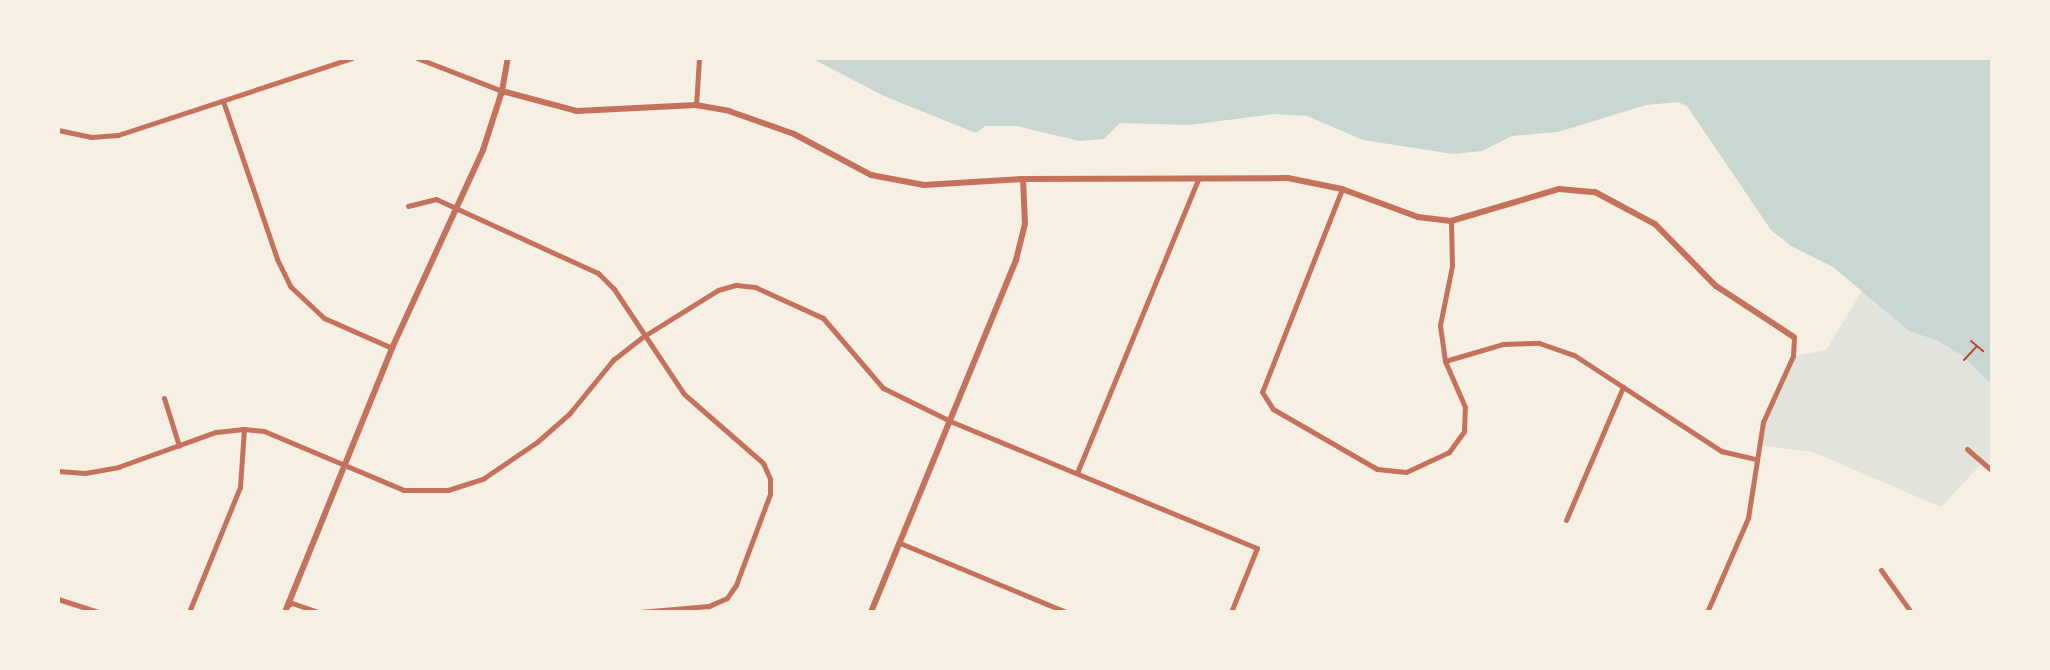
<!DOCTYPE html>
<style>
body{margin:0}
#map{position:relative;width:2050px;height:670px;overflow:hidden;background:#f6efe4;font-family:"Varela Round",sans-serif}
div>[style]{position:absolute}
.green>*{inset:0;background:#e2e4dc}
.water>*{inset:0;background:#c9d6d2}
.path>*{height:2px;margin:-1px;padding:0 1px;transform-origin:1px;border-radius:1px;background:#b5482f}
.minor>*{height:5px;margin:-2.5px;padding:0 2.5px;transform-origin:2.5px;border-radius:2.5px;background:#c5725c}
.tertiary>*{height:6px;margin:-3px;padding:0 3px;transform-origin:3px;border-radius:3px;background:#c5725c}
span{translate:-50% -50%;white-space:nowrap;text-align:center;line-height:1.15;-webkit-text-stroke:6px #f6efe4;paint-order:stroke}
.frame{position:absolute;inset:0;border:60px solid #f6efe4;pointer-events:none}
</style>
<div id="map">
<div class="green">
<i style="clip-path:polygon(1862px 291px,1909px 331px,1938px 341px,1963px 356px,1992px 386px,1992px 471px,1982px 463px,1941px 507px,1813px 452px,1758px 445px,1763px 422px,1793px 356px,1826px 350px)"></i>
</div>
<div class="water">
<i style="clip-path:polygon(811px 58px,1992px 58px,1992px 386px,1963px 356px,1938px 341px,1909px 331px,1833px 267px,1791px 246px,1771px 230px,1687px 106px,1678px 102px,1646px 105px,1558px 132px,1512px 136px,1482px 151px,1453px 154px,1363px 140px,1307px 116px,1273px 114px,1189px 125px,1120px 123px,1104px 139px,1079px 141px,1017px 126px,985px 126px,976px 133px,884px 96px)"></i>
</div>
<div class="path">
<i style="left:1971px;top:341px;width:16px;rotate:40deg"></i>
<i style="left:1964px;top:360px;width:19px;rotate:-47deg"></i>
</div>
<div class="minor">
<i style="left:417px;top:58px;width:91px;rotate:21.2deg"></i>
<i style="left:223px;top:101px;width:167px;rotate:71.1deg"></i>
<i style="left:277px;top:259px;width:30px;rotate:64deg"></i>
<i style="left:290px;top:286px;width:47px;rotate:43.3deg"></i>
<i style="left:324px;top:318px;width:74px;rotate:23.8deg"></i>
<i style="left:696px;top:105px;width:47px;rotate:-86.3deg"></i>
<i style="left:58px;top:130px;width:34px;rotate:12deg"></i>
<i style="left:91px;top:137px;width:27px;rotate:-4deg"></i>
<i style="left:118px;top:135px;width:246px;rotate:-18.2deg"></i>
<i style="left:1342px;top:189px;width:218px;rotate:111.5deg"></i>
<i style="left:1262px;top:392px;width:20px;rotate:57deg"></i>
<i style="left:1273px;top:409px;width:120px;rotate:30deg"></i>
<i style="left:1377px;top:469px;width:29px;rotate:6deg"></i>
<i style="left:1406px;top:472px;width:47px;rotate:-24.9deg"></i>
<i style="left:1449px;top:452px;width:26px;rotate:-54deg"></i>
<i style="left:1464px;top:431px;width:24px;rotate:-88deg"></i>
<i style="left:1465px;top:407px;width:50px;rotate:-113.5deg"></i>
<i style="left:1445px;top:361px;width:36px;rotate:-98deg"></i>
<i style="left:1440px;top:325px;width:60px;rotate:-78.5deg"></i>
<i style="left:1452px;top:266px;width:45px;rotate:-91.3deg"></i>
<i style="left:408px;top:206px;width:29px;rotate:-14deg"></i>
<i style="left:436px;top:199px;width:178px;rotate:24.6deg"></i>
<i style="left:598px;top:273px;width:23px;rotate:45deg"></i>
<i style="left:614px;top:289px;width:126px;rotate:56.3deg"></i>
<i style="left:684px;top:394px;width:105px;rotate:41.1deg"></i>
<i style="left:763px;top:463px;width:17px;rotate:66deg"></i>
<i style="left:770px;top:479px;width:15px;rotate:90deg"></i>
<i style="left:770px;top:494px;width:97px;rotate:110.5deg"></i>
<i style="left:736px;top:585px;width:16px;rotate:125deg"></i>
<i style="left:727px;top:598px;width:20px;rotate:156deg"></i>
<i style="left:709px;top:606px;width:70px;rotate:175.1deg"></i>
<i style="left:1445px;top:361px;width:60px;rotate:-16.3deg"></i>
<i style="left:1503px;top:344px;width:36px;rotate:-2deg"></i>
<i style="left:1539px;top:343px;width:37px;rotate:19deg"></i>
<i style="left:1574px;top:355px;width:176px;rotate:33.1deg"></i>
<i style="left:1721px;top:451px;width:36px;rotate:13deg"></i>
<i style="left:164px;top:398px;width:50px;rotate:72.6deg"></i>
<i style="left:1967px;top:449px;width:33px;rotate:41deg"></i>
<i style="left:58px;top:471px;width:27px;rotate:4deg"></i>
<i style="left:85px;top:473px;width:34px;rotate:-10deg"></i>
<i style="left:118px;top:467px;width:104px;rotate:-19.7deg"></i>
<i style="left:216px;top:432px;width:28px;rotate:-6deg"></i>
<i style="left:244px;top:429px;width:20px;rotate:6deg"></i>
<i style="left:264px;top:431px;width:152px;rotate:22.9deg"></i>
<i style="left:404px;top:490px;width:44px"></i>
<i style="left:448px;top:490px;width:38px;rotate:-18deg"></i>
<i style="left:484px;top:478px;width:64px;rotate:-34.2deg"></i>
<i style="left:537px;top:442px;width:43px;rotate:-41.2deg"></i>
<i style="left:569px;top:414px;width:70px;rotate:-50.8deg"></i>
<i style="left:613px;top:360px;width:39px;rotate:-38deg"></i>
<i style="left:644px;top:336px;width:87px;rotate:-31.9deg"></i>
<i style="left:718px;top:290px;width:19px;rotate:-16deg"></i>
<i style="left:736px;top:285px;width:19px;rotate:6deg"></i>
<i style="left:755px;top:287px;width:75px;rotate:24.5deg"></i>
<i style="left:823px;top:318px;width:92px;rotate:49.4deg"></i>
<i style="left:883px;top:388px;width:75px;rotate:26.2deg"></i>
<i style="left:950px;top:421px;width:332px;rotate:22.5deg"></i>
<i style="left:1257px;top:548px;width:69px;rotate:112.1deg"></i>
<i style="left:1077px;top:473px;width:318px;rotate:-67.6deg"></i>
<i style="left:1566px;top:520px;width:145px;rotate:-66.8deg"></i>
<i style="left:900px;top:543px;width:180px;rotate:22.6deg"></i>
<i style="left:1881px;top:570px;width:52px;rotate:54.5deg"></i>
<i style="left:58px;top:599px;width:42px;rotate:18deg"></i>
<i style="left:288px;top:605px;width:4px;rotate:-27deg"></i>
<i style="left:292px;top:603px;width:28px;rotate:19deg"></i>
<i style="left:189px;top:612px;width:135px;rotate:-67.8deg"></i>
<i style="left:240px;top:487px;width:58px;rotate:-86.1deg"></i>
<i style="left:1707px;top:612px;width:103px;rotate:-66.4deg"></i>
<i style="left:1748px;top:518px;width:97px;rotate:-81.1deg"></i>
<i style="left:1763px;top:422px;width:72px;rotate:-65.6deg"></i>
<i style="left:1793px;top:356px;width:19px;rotate:-87deg"></i>
</div>
<div class="tertiary">
<i style="left:502px;top:91px;width:78px;rotate:14.9deg"></i>
<i style="left:577px;top:111px;width:119px;rotate:-2.9deg"></i>
<i style="left:696px;top:105px;width:34px;rotate:10deg"></i>
<i style="left:729px;top:111px;width:69px;rotate:19.5deg"></i>
<i style="left:794px;top:134px;width:87px;rotate:28deg"></i>
<i style="left:871px;top:175px;width:54px;rotate:10.7deg"></i>
<i style="left:924px;top:185px;width:99px;rotate:-3.5deg"></i>
<i style="left:1023px;top:179px;width:265px;rotate:-0.2deg"></i>
<i style="left:1288px;top:178px;width:55px;rotate:11.5deg"></i>
<i style="left:1342px;top:189px;width:81px;rotate:20.2deg"></i>
<i style="left:1418px;top:217px;width:33px;rotate:7deg"></i>
<i style="left:1451px;top:221px;width:113px;rotate:-16.5deg"></i>
<i style="left:1559px;top:189px;width:36px;rotate:5deg"></i>
<i style="left:1595px;top:192px;width:68px;rotate:28.1deg"></i>
<i style="left:1655px;top:224px;width:87px;rotate:45.5deg"></i>
<i style="left:1716px;top:286px;width:93px;rotate:33.2deg"></i>
<i style="left:285px;top:612px;width:285px;rotate:-67.9deg"></i>
<i style="left:392px;top:348px;width:218px;rotate:-65.3deg"></i>
<i style="left:483px;top:150px;width:62px;rotate:-72.1deg"></i>
<i style="left:502px;top:91px;width:34px;rotate:-80deg"></i>
<i style="left:871px;top:612px;width:381px;rotate:-67.6deg"></i>
<i style="left:1016px;top:260px;width:37px;rotate:-76deg"></i>
<i style="left:1025px;top:224px;width:45px;rotate:-92.5deg"></i>
</div>
<div class="frame"></div>
</div>
